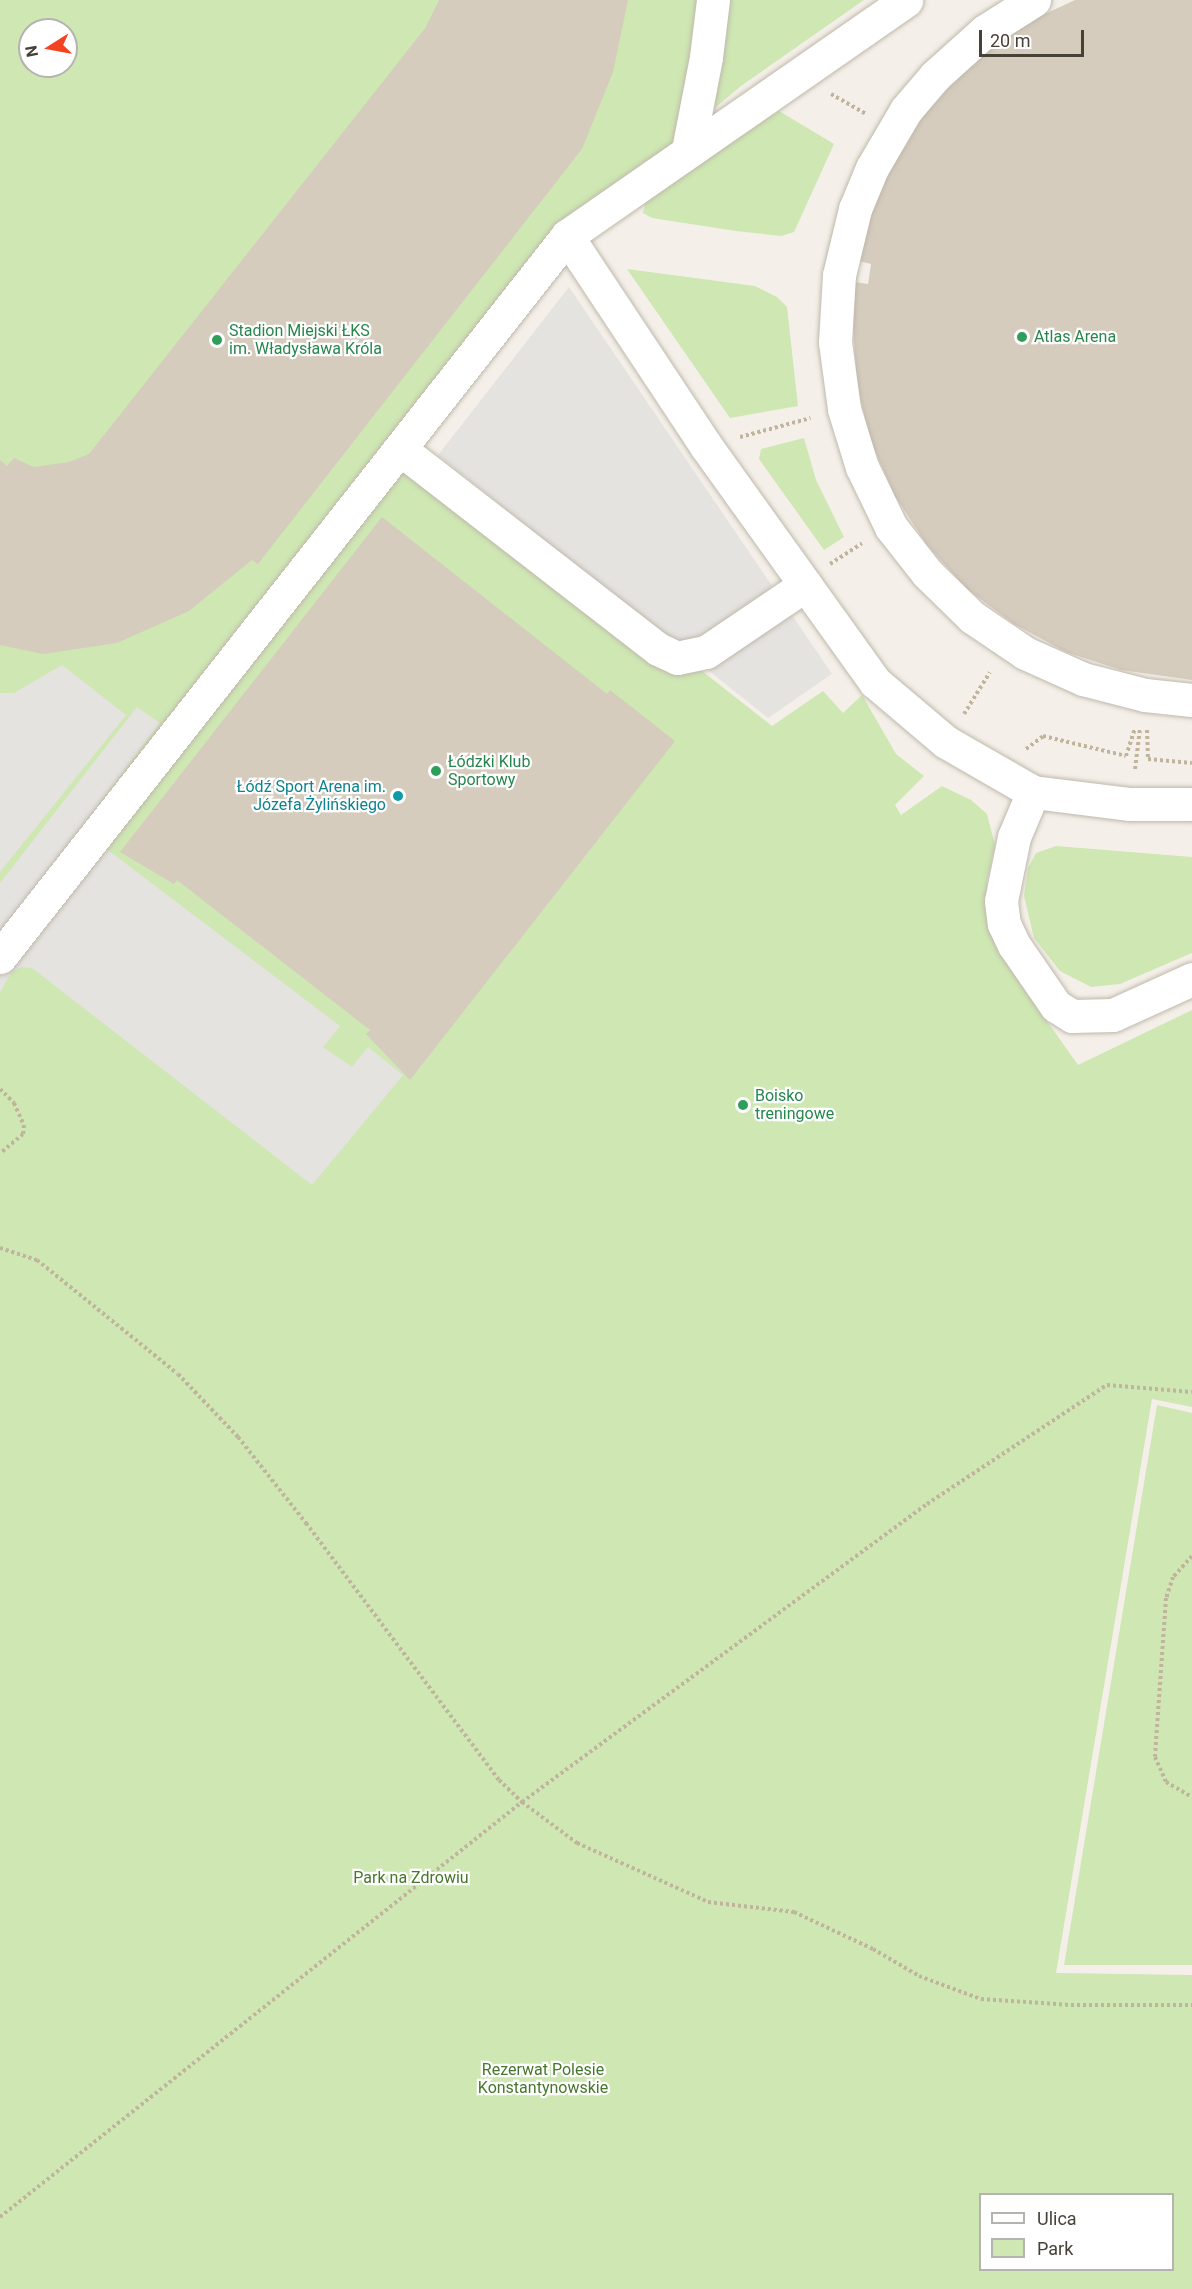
<!DOCTYPE html>
<meta charset="utf-8">
<style>
body{margin:0}
#map{position:relative;width:1192px;height:2289px;overflow:hidden;background:#f4f0e9;font-family:Roboto,sans-serif}
div>[style]{position:absolute}
.green>*{inset:0;background:#cee7b3}
.parking>*{inset:0;background:#e5e3e0}
.building>*{inset:0;background:#d5ccbe}
.path>*{height:4px;margin-top:-2px;transform-origin:0;background:repeating-linear-gradient(90deg,#c0b49d 0 3px,transparent 0 6px)}
.roads{filter:drop-shadow(0 0 2px #bfb8ab) drop-shadow(0 0 2px #bfb8ab)}
.minor>*{height:33px;margin:-16.5px;padding:0 16.5px;transform-origin:16.5px;border-radius:16.5px;background:#fff}
.dots>*{width:16px;height:16px;translate:-50% -50%;box-sizing:border-box;border:3px solid #fff;border-radius:50%}
span{translate:-50% -50%;white-space:nowrap;text-align:center;line-height:1.15;-webkit-text-stroke:4.5px #fff;paint-order:stroke}
.leisure-label{font-size:16px;color:#27864d}
.left{translate:0 -50%;text-align:left}
.culture-label{font-size:16px;color:#0d838f}
.right{translate:-100% -50%;text-align:right}
.park-label{font-size:16px;color:#47772c}
.legend{position:absolute;left:979px;top:2193px;width:195px;height:78px;box-sizing:border-box;background:#fff;border:2px solid #b5b3af;margin:0;padding:8px 10px;list-style:none;font-size:18px;color:#474137}
.legend li{display:flex;align-items:center;gap:12px;height:30px}
.legend b{width:30px;border:2px solid #b5b3af}
.north{position:absolute;left:18px;top:18px;width:60px;height:60px;box-sizing:border-box;background:#fff;border:2px solid #b5b3af;border-radius:50%;rotate:259deg;font-size:16px;font-weight:700;line-height:24px;text-align:center;color:#474137}
.north::after{content:'';display:block;margin:auto;width:21px;height:27px;background:#f34320;clip-path:polygon(50% 0,100% 100%,50% 72%,0 100%)}
.scale{position:absolute;left:979px;top:30px;width:105px;height:27px;box-sizing:border-box;border:3px solid #474137;border-top:0;padding-left:8px;font-size:18px;line-height:21px;white-space:nowrap;color:#474137;-webkit-text-stroke:4px #fff;paint-order:stroke}
</style>
<div id="map">
<div class="green">
<i style="clip-path:polygon(evenodd,0 0,864px 0,741px 86px,562px 237px,413px 443px,772px 726px,823px 691px,843px 713px,862px 695px,896px 754px,924px 776px,895px 805px,901px 815px,942px 786px,971px 800px,987px 814px,995px 845px,987px 882px,992px 926px,1001px 956px,1078px 1065px,1192px 1010px,1192px 1407px,1152px 1399px,1056px 1973px,1192px 1975px,1192px 2289px,0 2289px,0 0,30px 30px,66px 30px,66px 66px,30px 66px,30px 30px,0 0,980px 2194px,1172px 2194px,1172px 2270px,980px 2270px,980px 2194px)"></i>
<i style="clip-path:polygon(779px 111px,834px 144px,794px 232px,781px 236px,736px 231px,652px 218px,643px 213px,646px 199px)"></i>
<i style="clip-path:polygon(627px 269px,755px 286px,777px 297px,787px 307px,798px 406px,730px 418px)"></i>
<i style="clip-path:polygon(804px 438px,816px 480px,844px 537px,824px 550px,759px 459px,761px 449px)"></i>
<i style="clip-path:polygon(1056px 846px,1192px 857px,1192px 953px,1120px 984px,1091px 987px,1060px 971px,1034px 938px,1024px 896px,1028px 868px,1036px 853px)"></i>
<i style="clip-path:polygon(1157px 1405px,1192px 1413px,1192px 1965px,1064px 1965px)"></i>
</div>
<div class="parking">
<i style="clip-path:polygon(569px 287px,832px 674px,768px 718px,438px 455px)"></i>
<i style="clip-path:polygon(62px 665px,126px 715px,0 872px,0 693px,14px 693px)"></i>
<i style="clip-path:polygon(137px 707px,160px 723px,80px 829px,340px 1026px,323px 1047px,352px 1067px,368px 1047px,403px 1075px,312px 1185px,32px 968px,21px 967px,11px 973px,0 992px,0 883px)"></i>
</div>
<div class="building">
<i style="clip-path:polygon(439px 0,628px 0,613px 72px,582px 149px,258px 564px,252px 560px,189px 611px,117px 643px,43px 654px,0 645px,0 460px,7px 466px,14px 458px,34px 467px,69px 462px,89px 454px,426px 27px)"></i>
<i style="clip-path:polygon(1075px 0,1192px 0,1192px 680px,1121px 670px,1066px 652px,1014px 624px,967px 589px,927px 545px,895px 496px,871px 442px,857px 385px,852px 307px,855px 282px,868px 284px,871px 264px,859px 261px,872px 211px,896px 158px,928px 109px,983px 53px,1032px 20px)"></i>
<i style="clip-path:polygon(382px 517px,607px 694px,610px 690px,675px 741px,410px 1080px,366px 1034px,370px 1030px,177px 880px,174px 884px,120px 852px)"></i>
</div>
<div class="path">
<i style="left:831px;top:94px;width:40px;rotate:29.7deg"></i>
<i style="left:740px;top:437px;width:73px;rotate:-15deg"></i>
<i style="left:830px;top:564px;width:38px;rotate:-33deg"></i>
<i style="left:964px;top:714px;width:49px;rotate:-58.2deg"></i>
<i style="left:1147px;top:730px;width:29px;rotate:88deg"></i>
<i style="left:1148px;top:759px;width:44px;rotate:5.2deg"></i>
<i style="left:1026px;top:749px;width:21px;rotate:-37deg"></i>
<i style="left:1043px;top:736px;width:85px;rotate:13.5deg"></i>
<i style="left:1126px;top:756px;width:29px;rotate:-72deg"></i>
<i style="left:1135px;top:769px;width:40px;rotate:-82.9deg"></i>
<i style="left:0;top:1089px;width:20px;rotate:45deg"></i>
<i style="left:14px;top:1103px;width:24px;rotate:66deg"></i>
<i style="left:24px;top:1125px;width:9px;rotate:96deg"></i>
<i style="left:23px;top:1134px;width:30px;rotate:140deg"></i>
<i style="left:0;top:1248px;width:39px;rotate:18deg"></i>
<i style="left:37px;top:1260px;width:181px;rotate:39deg"></i>
<i style="left:178px;top:1374px;width:87px;rotate:46.4deg"></i>
<i style="left:238px;top:1437px;width:110px;rotate:51.7deg"></i>
<i style="left:306px;top:1523px;width:321px;rotate:53.1deg"></i>
<i style="left:499px;top:1780px;width:32px;rotate:44deg"></i>
<i style="left:522px;top:1802px;width:69px;rotate:36.7deg"></i>
<i style="left:577px;top:1843px;width:144px;rotate:24.2deg"></i>
<i style="left:708px;top:1902px;width:87px;rotate:6.6deg"></i>
<i style="left:794px;top:1912px;width:87px;rotate:25.1deg"></i>
<i style="left:873px;top:1949px;width:53px;rotate:30.4deg"></i>
<i style="left:919px;top:1976px;width:66px;rotate:20.4deg"></i>
<i style="left:981px;top:1999px;width:90px;rotate:3.8deg"></i>
<i style="left:1071px;top:2005px;width:121px"></i>
<i style="left:1192px;top:1556px;width:28px;rotate:132deg"></i>
<i style="left:1173px;top:1577px;width:22px;rotate:108deg"></i>
<i style="left:1166px;top:1598px;width:159px;rotate:94deg"></i>
<i style="left:1155px;top:1757px;width:27px;rotate:66deg"></i>
<i style="left:1166px;top:1782px;width:30px;rotate:30deg"></i>
<i style="left:0;top:2217px;width:667px;rotate:-38.49deg"></i>
<i style="left:522px;top:1802px;width:503px;rotate:-36.35deg"></i>
<i style="left:927px;top:1504px;width:216px;rotate:-33.5deg"></i>
<i style="left:1107px;top:1385px;width:85px;rotate:4.7deg"></i>
</div>
<div class="roads">
<div class="minor">
<i style="left:1034px;top:0;width:58px;rotate:147.7deg"></i>
<i style="left:985px;top:31px;width:67px;rotate:138deg"></i>
<i style="left:935px;top:76px;width:45px;rotate:130.5deg"></i>
<i style="left:906px;top:110px;width:67px;rotate:120.4deg"></i>
<i style="left:872px;top:168px;width:44px;rotate:112.5deg"></i>
<i style="left:855px;top:209px;width:68px;rotate:103.6deg"></i>
<i style="left:839px;top:275px;width:67px;rotate:93.4deg"></i>
<i style="left:835px;top:342px;width:68px;rotate:82.3deg"></i>
<i style="left:844px;top:409px;width:61px;rotate:72.8deg"></i>
<i style="left:862px;top:467px;width:67px;rotate:64.2deg"></i>
<i style="left:891px;top:527px;width:58px;rotate:52deg"></i>
<i style="left:927px;top:573px;width:63px;rotate:44.4deg"></i>
<i style="left:972px;top:617px;width:64px;rotate:34.2deg"></i>
<i style="left:1025px;top:653px;width:64px;rotate:24.1deg"></i>
<i style="left:1083px;top:679px;width:64px;rotate:14.5deg"></i>
<i style="left:1145px;top:695px;width:47px;rotate:6.1deg"></i>
<i style="left:688px;top:150px;width:95px;rotate:-79deg"></i>
<i style="left:706px;top:57px;width:57px;rotate:-83deg"></i>
<i style="left:567px;top:236px;width:252px;rotate:56.5deg"></i>
<i style="left:706px;top:446px;width:290px;rotate:54.4deg"></i>
<i style="left:875px;top:682px;width:93px;rotate:40.2deg"></i>
<i style="left:946px;top:742px;width:100px;rotate:29.9deg"></i>
<i style="left:1033px;top:792px;width:98px;rotate:7.1deg"></i>
<i style="left:1130px;top:804px;width:62px"></i>
<i style="left:400px;top:449px;width:326px;rotate:37.8deg"></i>
<i style="left:658px;top:649px;width:21px;rotate:25deg"></i>
<i style="left:677px;top:658px;width:30px;rotate:-12deg"></i>
<i style="left:706px;top:652px;width:120px;rotate:-34.1deg"></i>
<i style="left:1033px;top:792px;width:49px;rotate:112.9deg"></i>
<i style="left:1014px;top:837px;width:65px;rotate:101.5deg"></i>
<i style="left:1001px;top:901px;width:23px;rotate:83deg"></i>
<i style="left:1004px;top:924px;width:23px;rotate:65deg"></i>
<i style="left:1014px;top:945px;width:74px;rotate:55.5deg"></i>
<i style="left:1056px;top:1006px;width:19px;rotate:32deg"></i>
<i style="left:1072px;top:1016px;width:41px;rotate:-1.4deg"></i>
<i style="left:1113px;top:1015px;width:87px;rotate:-24.5deg"></i>
<i style="left:0;top:957px;width:917px;rotate:-51.82deg"></i>
<i style="left:567px;top:236px;width:413px;rotate:-34.8deg"></i>
</div>
</div>
<div class="dots">
<i style="left:1022px;top:337px;background:#2e9e5b"></i>
<i style="left:217px;top:340px;background:#2e9e5b"></i>
<i style="left:436px;top:771px;background:#2e9e5b"></i>
<i style="left:398px;top:796px;background:#0f9aa8"></i>
<i style="left:743px;top:1105px;background:#2e9e5b"></i>
</div>
<div class="leisure-label">
<span class="left" style="left:229px;top:340px">Stadion Miejski ŁKS<br>im. Władysława Króla</span>
<span class="left" style="left:1034px;top:337px">Atlas Arena</span>
<span class="left" style="left:448px;top:771px">Łódzki Klub<br>Sportowy</span>
<span class="left" style="left:755px;top:1105px">Boisko<br>treningowe</span>
</div>
<div class="culture-label">
<span class="right" style="left:386px;top:796px">Łódź Sport Arena im.<br>Józefa Żylińskiego</span>
</div>
<div class="park-label">
<span style="left:411px;top:1878px">Park na Zdrowiu</span>
<span style="left:543px;top:2079px">Rezerwat Polesie<br>Konstantynowskie</span>
</div>
<ul class="legend">
<li><b style="height:8px;background:#fff"></b>Ulica</li>
<li><b style="height:16px;background:#cee7b3"></b>Park</li>
</ul>
<div class="north">N</div>
<div class="scale">20 m</div>
</div>
